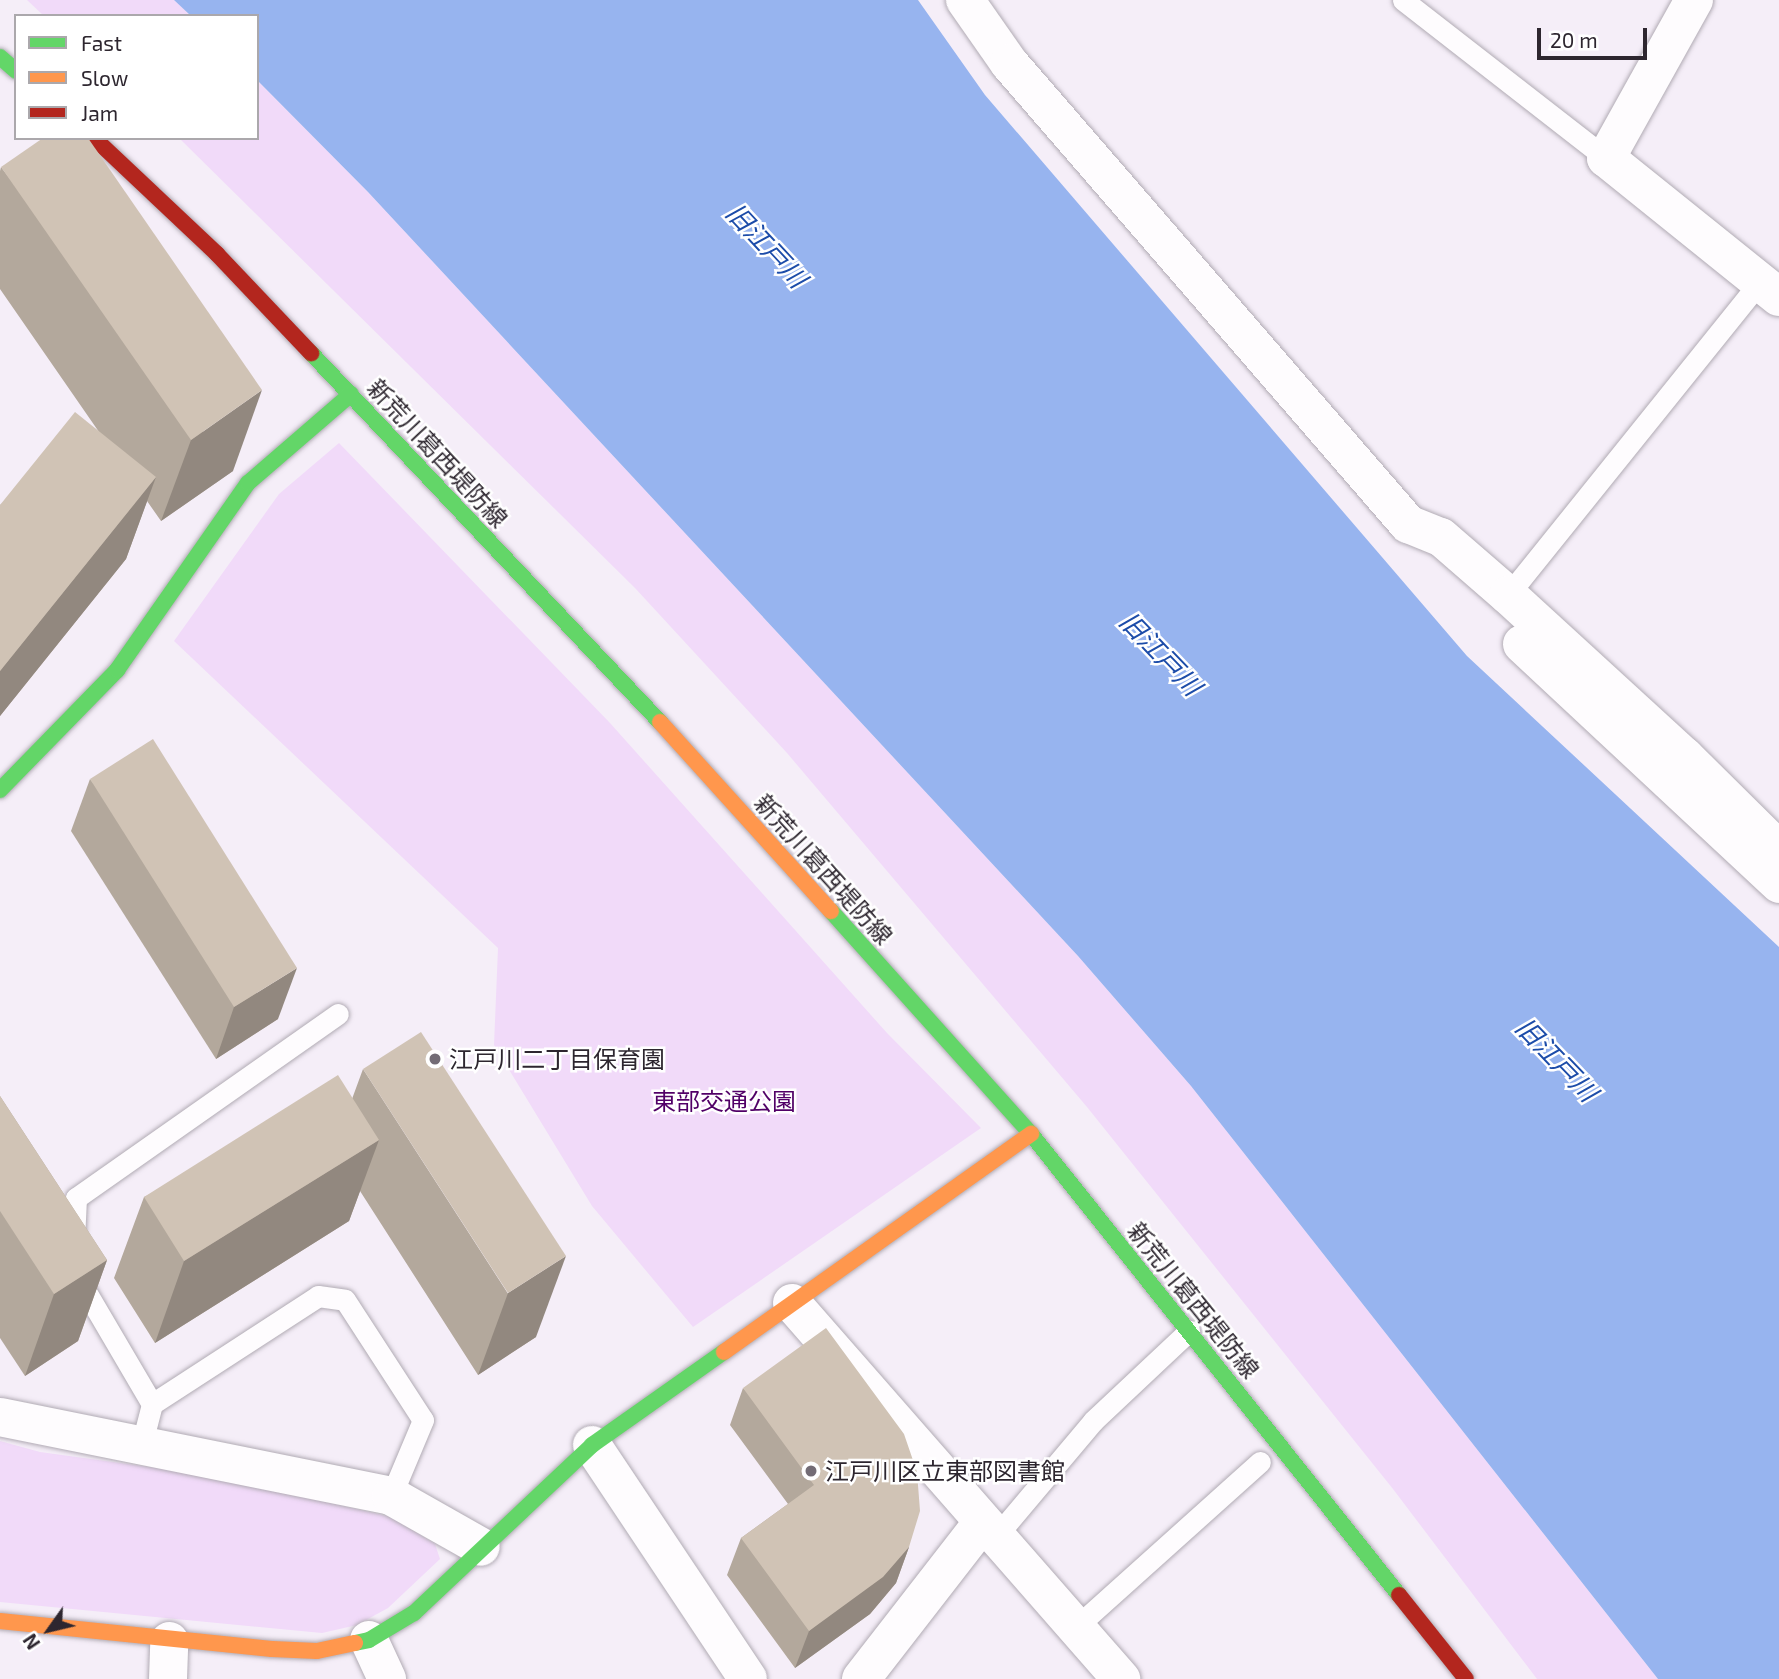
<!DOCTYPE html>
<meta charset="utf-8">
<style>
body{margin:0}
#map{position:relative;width:1779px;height:1679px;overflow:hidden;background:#f5eef8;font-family:"Exo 2","Noto Sans JP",sans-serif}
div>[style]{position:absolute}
.green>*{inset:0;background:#f1daf9}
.water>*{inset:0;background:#97b4ef}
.roads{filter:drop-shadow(0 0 2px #b1abb4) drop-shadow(0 0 2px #b1abb4)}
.lane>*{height:21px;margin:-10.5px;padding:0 10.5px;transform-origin:10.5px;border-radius:10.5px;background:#fefcfe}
.street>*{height:38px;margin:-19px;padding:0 19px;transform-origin:19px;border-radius:19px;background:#fefcfe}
.fast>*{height:16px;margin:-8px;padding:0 8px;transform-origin:8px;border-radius:8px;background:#63d668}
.slow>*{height:16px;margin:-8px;padding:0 8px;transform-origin:8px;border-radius:8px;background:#ff974d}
.jam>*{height:16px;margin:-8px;padding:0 8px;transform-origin:8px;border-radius:8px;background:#b3261e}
.wall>*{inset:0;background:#b3a89c}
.shaded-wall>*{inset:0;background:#92887f}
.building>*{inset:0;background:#d0c3b5}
.dots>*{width:19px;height:19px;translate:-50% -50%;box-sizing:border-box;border:4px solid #fff;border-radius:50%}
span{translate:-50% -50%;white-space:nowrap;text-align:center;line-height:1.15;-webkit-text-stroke:5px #fff;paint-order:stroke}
.street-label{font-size:24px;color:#2d262f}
.poi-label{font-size:24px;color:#2d262f}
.left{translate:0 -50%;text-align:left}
.park-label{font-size:24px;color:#510067}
.water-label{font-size:26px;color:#1c4ca9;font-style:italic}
.legend{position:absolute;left:14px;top:14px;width:245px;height:126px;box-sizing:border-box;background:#fff;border:2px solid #aba8ac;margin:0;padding:9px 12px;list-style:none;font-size:21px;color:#2d262f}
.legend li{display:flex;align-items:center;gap:14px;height:35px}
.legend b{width:35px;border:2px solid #aba8ac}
.north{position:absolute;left:14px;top:1595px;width:70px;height:70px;-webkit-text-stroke:5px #fff;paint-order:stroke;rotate:236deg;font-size:19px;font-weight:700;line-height:28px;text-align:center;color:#2d262f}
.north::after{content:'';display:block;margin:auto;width:24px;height:32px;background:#2d262f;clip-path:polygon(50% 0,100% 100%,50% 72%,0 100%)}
.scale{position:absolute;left:1537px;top:28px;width:110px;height:32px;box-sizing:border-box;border:4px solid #2d262f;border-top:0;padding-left:9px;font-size:21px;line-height:24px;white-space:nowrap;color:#2d262f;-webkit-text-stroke:5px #fff;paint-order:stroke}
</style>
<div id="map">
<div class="green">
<i style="clip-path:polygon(27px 0,174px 0,191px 16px,44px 16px)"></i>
<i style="clip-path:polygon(257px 80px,368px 192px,1078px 956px,1191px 1086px,1658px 1679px,1537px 1679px,1393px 1489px,1087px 1107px,787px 753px,635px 588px,179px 138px,257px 138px)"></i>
<i style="clip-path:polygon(339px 443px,610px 723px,887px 1033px,981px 1128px,693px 1327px,592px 1206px,494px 1045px,498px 948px,174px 641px,279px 494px)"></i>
<i style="clip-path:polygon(0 1441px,40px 1452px,208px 1475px,391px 1517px,435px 1544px,440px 1559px,388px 1608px,357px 1625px,322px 1633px,0 1602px)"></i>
</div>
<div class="water">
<i style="clip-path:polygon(174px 0,918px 0,985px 95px,1467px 656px,1779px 947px,1779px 1679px,1658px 1679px,1191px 1086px,1078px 956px,368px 192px,257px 80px,257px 16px,191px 16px)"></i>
</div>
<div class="roads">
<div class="lane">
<i style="left:1403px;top:0;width:257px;rotate:37.9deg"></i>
<i style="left:1508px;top:595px;width:402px;rotate:-51.2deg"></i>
<i style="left:74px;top:1240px;width:42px;rotate:-87.3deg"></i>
<i style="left:76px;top:1198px;width:320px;rotate:-35.1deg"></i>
<i style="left:78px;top:1278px;width:146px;rotate:59.6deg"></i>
<i style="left:152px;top:1404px;width:40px;rotate:104.4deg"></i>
<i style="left:152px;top:1404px;width:198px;rotate:-33deg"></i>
<i style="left:318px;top:1296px;width:27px;rotate:8deg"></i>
<i style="left:345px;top:1300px;width:143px;rotate:57deg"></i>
<i style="left:423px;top:1420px;width:82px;rotate:112.8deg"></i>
<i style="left:998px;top:1534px;width:148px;rotate:-49.9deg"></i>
<i style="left:1093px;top:1421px;width:132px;rotate:-43.2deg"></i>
<i style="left:1076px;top:1627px;width:247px;rotate:-41.9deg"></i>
</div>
<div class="street">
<i style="left:965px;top:0;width:77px;rotate:55.1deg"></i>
<i style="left:1009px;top:63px;width:610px;rotate:49.12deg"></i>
<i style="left:1408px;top:524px;width:35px;rotate:22deg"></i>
<i style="left:1441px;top:537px;width:89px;rotate:40.9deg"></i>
<i style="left:1508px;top:595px;width:239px;rotate:42.5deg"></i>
<i style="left:1684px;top:756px;width:134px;rotate:44.7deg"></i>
<i style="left:1694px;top:0;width:181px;rotate:119.1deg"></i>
<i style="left:1606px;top:158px;width:222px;rotate:38.8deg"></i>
<i style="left:1522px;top:644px;width:352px;rotate:43deg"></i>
<i style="left:792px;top:1303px;width:500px;rotate:48.8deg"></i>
<i style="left:0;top:1417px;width:399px;rotate:11.4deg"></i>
<i style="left:391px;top:1496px;width:103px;rotate:29.5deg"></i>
<i style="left:592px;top:1445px;width:281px;rotate:56.3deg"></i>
<i style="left:369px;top:1640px;width:43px;rotate:65.2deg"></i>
<i style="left:168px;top:1679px;width:38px;rotate:-88deg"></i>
<i style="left:861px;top:1679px;width:197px;rotate:-52.2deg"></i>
</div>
<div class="fast">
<i style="left:0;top:57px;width:21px;rotate:41deg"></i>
<i style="left:311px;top:353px;width:508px;rotate:46.6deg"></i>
<i style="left:0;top:790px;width:168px;rotate:-45.7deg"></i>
<i style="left:117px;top:670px;width:228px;rotate:-55deg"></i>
<i style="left:248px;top:483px;width:136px;rotate:-40.8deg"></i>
<i style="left:831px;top:911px;width:300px;rotate:48.1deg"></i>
<i style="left:1031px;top:1134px;width:590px;rotate:51.4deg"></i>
<i style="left:355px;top:1643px;width:14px;rotate:-12deg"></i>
<i style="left:369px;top:1640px;width:52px;rotate:-31deg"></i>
<i style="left:414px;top:1613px;width:245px;rotate:-43.3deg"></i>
<i style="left:592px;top:1445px;width:161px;rotate:-35.2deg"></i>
</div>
<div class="slow">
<i style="left:660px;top:722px;width:255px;rotate:47.9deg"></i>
<i style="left:724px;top:1352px;width:377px;rotate:-35.4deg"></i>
<i style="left:0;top:1621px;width:273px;rotate:5.9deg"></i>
<i style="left:272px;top:1649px;width:45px;rotate:2.5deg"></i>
<i style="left:317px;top:1651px;width:39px;rotate:-12deg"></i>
</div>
<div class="jam">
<i style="left:94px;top:138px;width:169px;rotate:43.3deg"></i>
<i style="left:217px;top:254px;width:137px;rotate:46.5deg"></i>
<i style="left:1399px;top:1595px;width:107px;rotate:51.4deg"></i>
</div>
</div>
<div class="wall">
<i style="clip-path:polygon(1px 167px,233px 471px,161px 521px,147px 501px,126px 559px,0 716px,0 505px,99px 432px,0 289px,0 171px)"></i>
<i style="clip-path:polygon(90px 779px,278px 1019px,216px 1059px,71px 831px)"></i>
<i style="clip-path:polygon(363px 1069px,536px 1337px,478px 1375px,360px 1191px,349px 1221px,155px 1343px,114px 1278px,144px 1197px,352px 1099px)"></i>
<i style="clip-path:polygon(0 1096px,107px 1260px,78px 1341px,25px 1376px,0 1338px)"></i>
<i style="clip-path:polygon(743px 1388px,909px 1547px,896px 1583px,870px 1614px,795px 1668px,727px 1575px,741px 1538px,788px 1504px,730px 1425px)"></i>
</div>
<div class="shaded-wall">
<i style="clip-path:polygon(262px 390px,233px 471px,161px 521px,191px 440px)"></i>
<i style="clip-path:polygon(156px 477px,126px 559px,0 716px,0 671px)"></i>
<i style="clip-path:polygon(297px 968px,278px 1019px,216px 1059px,234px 1007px)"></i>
<i style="clip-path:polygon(379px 1140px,349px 1221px,155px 1343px,184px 1261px)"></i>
<i style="clip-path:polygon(566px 1256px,536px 1337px,478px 1375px,508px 1293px)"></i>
<i style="clip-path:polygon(107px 1260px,78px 1341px,25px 1376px,54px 1294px)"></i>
<i style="clip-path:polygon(909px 1547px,896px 1583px,870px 1614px,795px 1668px,809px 1631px)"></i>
</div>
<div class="building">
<i style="clip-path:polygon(43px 138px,88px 138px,262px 390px,191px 440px,1px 167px)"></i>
<i style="clip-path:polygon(75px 412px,156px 477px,0 671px,0 505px)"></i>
<i style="clip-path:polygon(153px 739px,297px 968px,234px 1007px,90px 779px)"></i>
<i style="clip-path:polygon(421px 1032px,566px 1256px,508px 1293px,363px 1069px)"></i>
<i style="clip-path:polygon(338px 1075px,379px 1140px,184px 1261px,144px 1197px)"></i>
<i style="clip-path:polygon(0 1096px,107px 1260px,54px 1294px,0 1211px)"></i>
<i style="clip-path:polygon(826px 1328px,904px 1434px,917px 1472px,920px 1511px,909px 1547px,883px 1577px,809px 1631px,741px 1538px,814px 1485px,743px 1388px)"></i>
</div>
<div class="dots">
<i style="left:435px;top:1059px;background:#736c75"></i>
<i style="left:811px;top:1471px;background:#736c75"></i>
</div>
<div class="street-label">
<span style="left:438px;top:453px;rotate:47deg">新荒川葛西堤防線</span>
<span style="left:824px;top:869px;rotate:48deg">新荒川葛西堤防線</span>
<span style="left:1194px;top:1300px;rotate:51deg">新荒川葛西堤防線</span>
</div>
<div class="poi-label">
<span class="left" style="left:449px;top:1059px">江戸川二丁目保育園</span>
<span class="left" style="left:825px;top:1471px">江戸川区立東部図書館</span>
</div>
<div class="park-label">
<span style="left:724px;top:1101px">東部交通公園</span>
</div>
<div class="water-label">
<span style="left:767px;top:245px;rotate:47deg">旧江戸川</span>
<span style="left:1161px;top:653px;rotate:46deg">旧江戸川</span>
<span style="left:1557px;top:1059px;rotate:46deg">旧江戸川</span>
</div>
<ul class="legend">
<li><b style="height:9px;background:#63d668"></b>Fast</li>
<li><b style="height:9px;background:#ff974d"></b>Slow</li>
<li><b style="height:9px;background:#b3261e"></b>Jam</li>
</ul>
<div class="north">N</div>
<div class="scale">20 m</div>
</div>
